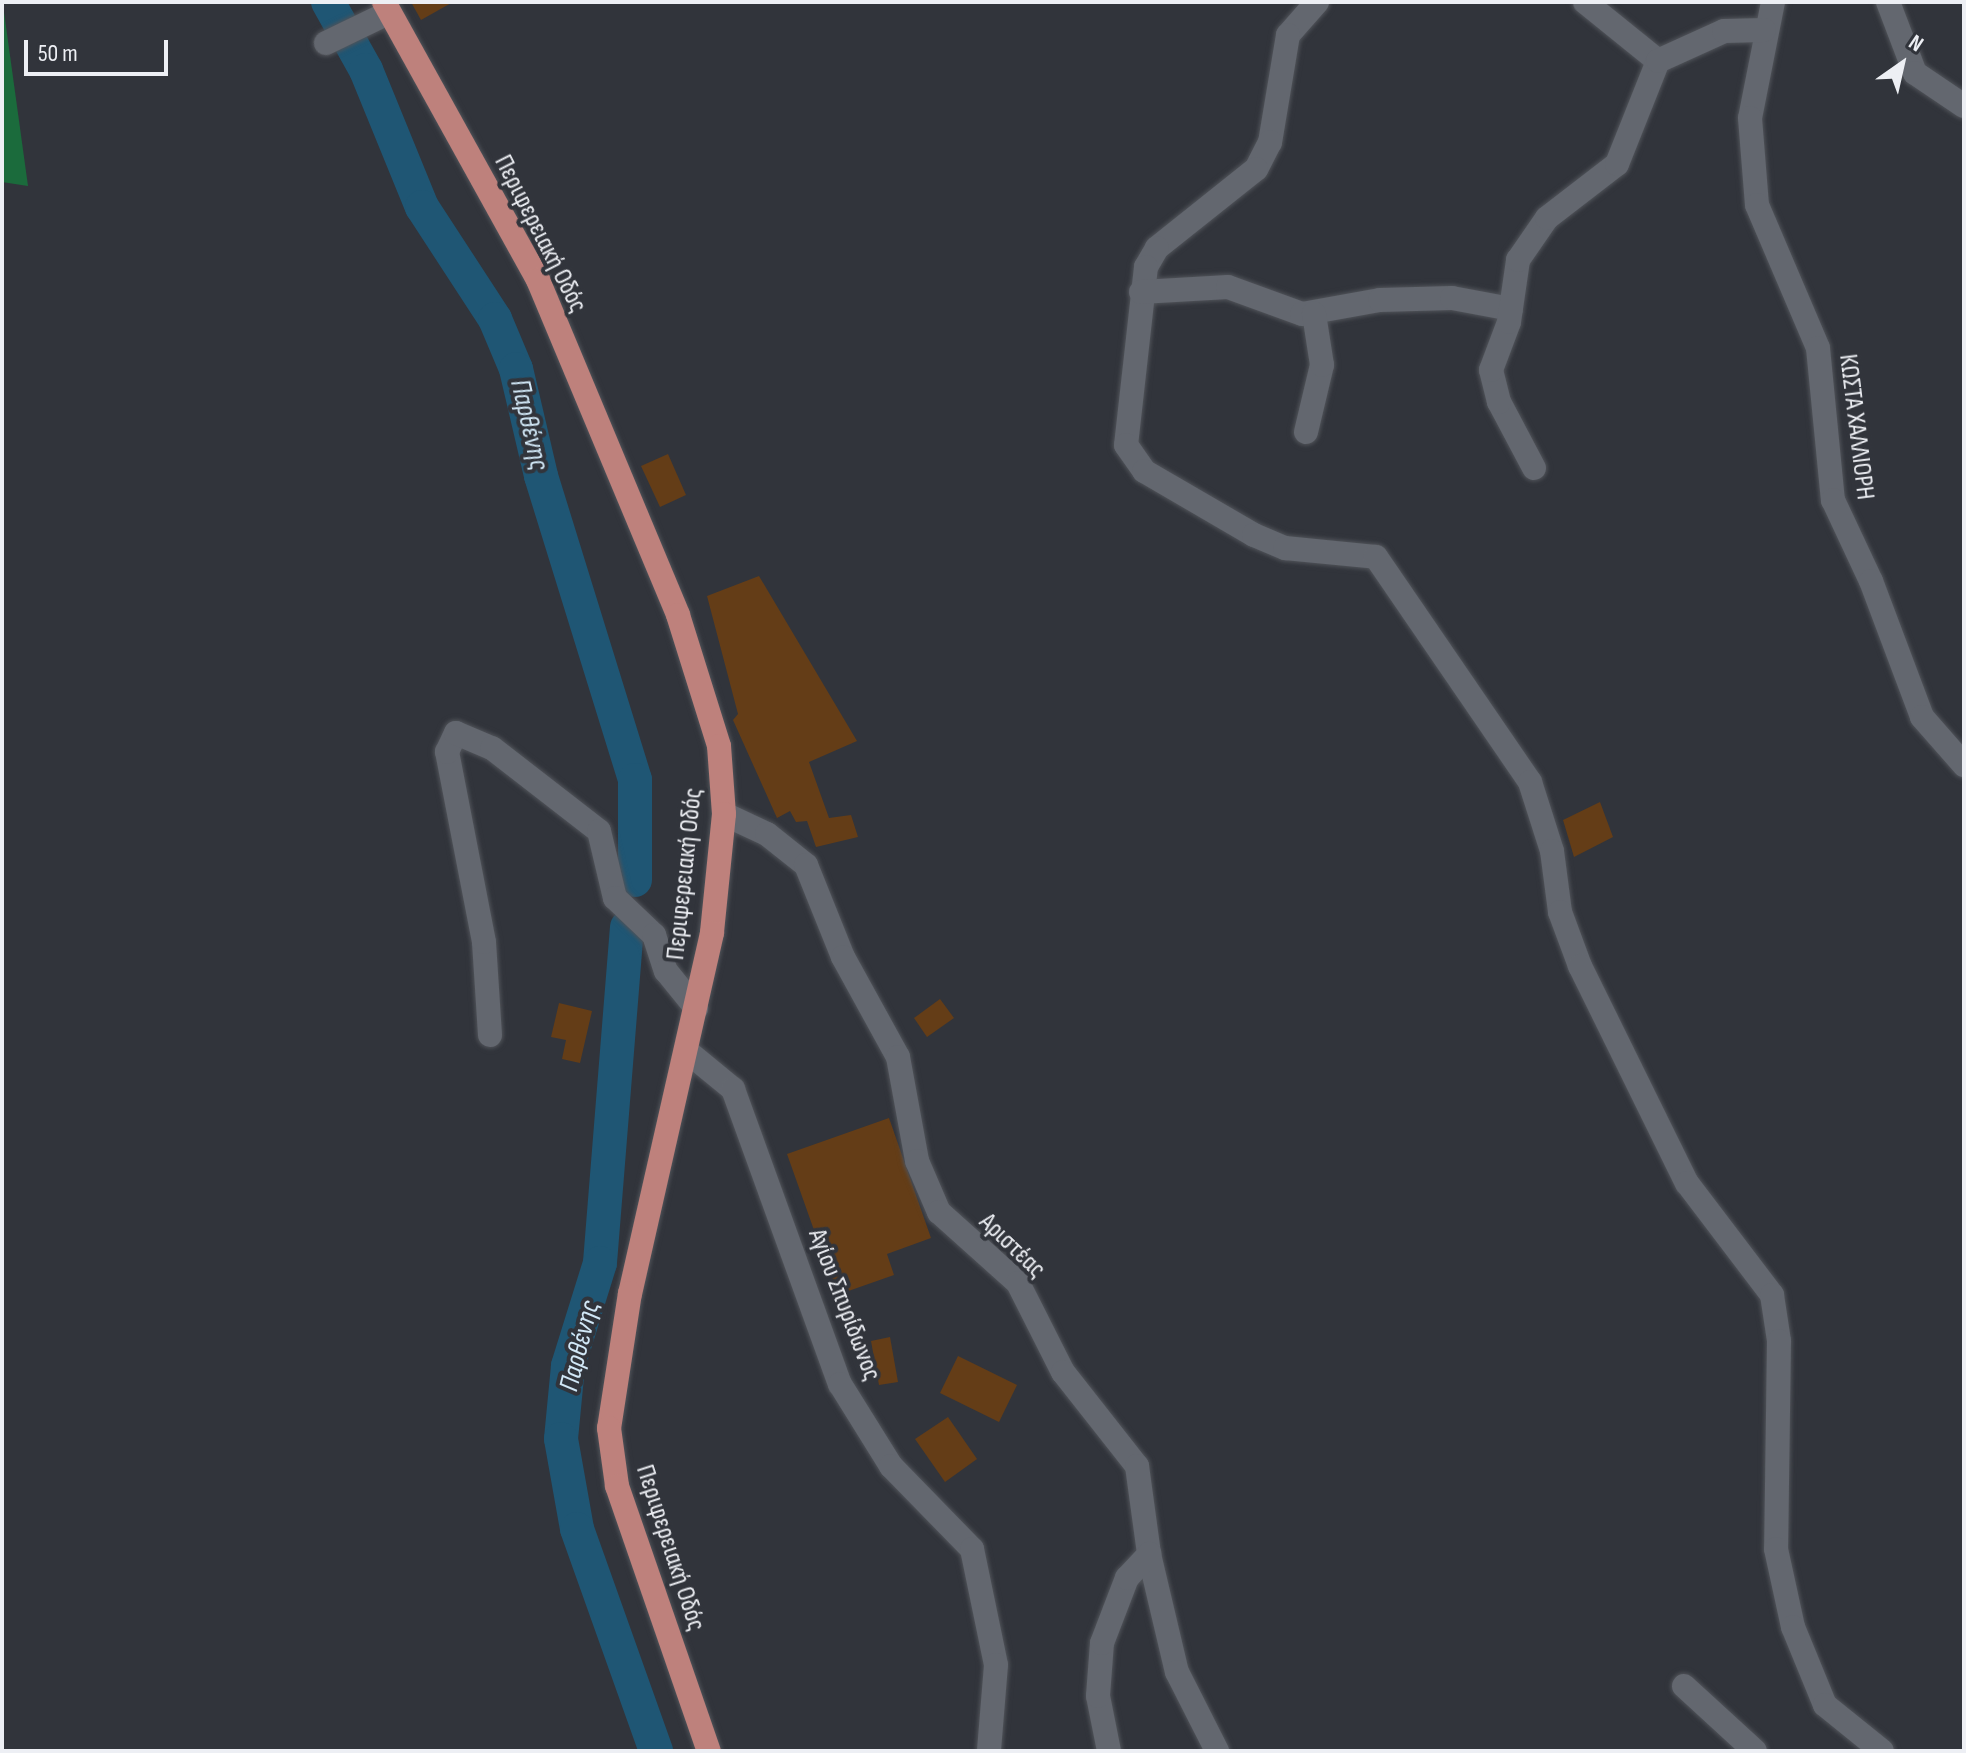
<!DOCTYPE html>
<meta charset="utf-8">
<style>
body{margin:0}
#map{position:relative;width:1966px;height:1753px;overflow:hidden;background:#31343b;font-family:"Sofia Sans Condensed",sans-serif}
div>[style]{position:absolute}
.green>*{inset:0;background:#1b6b3c}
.river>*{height:34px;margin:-17px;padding:0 17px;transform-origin:17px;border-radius:17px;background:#1f5674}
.building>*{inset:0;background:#643d17}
.roads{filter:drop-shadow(0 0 2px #505359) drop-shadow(0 0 2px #505359)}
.minor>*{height:24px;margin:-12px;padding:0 12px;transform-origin:12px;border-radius:12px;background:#63676f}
.major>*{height:24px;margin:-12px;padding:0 12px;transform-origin:12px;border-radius:12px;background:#be817c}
span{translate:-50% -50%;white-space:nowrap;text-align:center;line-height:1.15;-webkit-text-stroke:8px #31343b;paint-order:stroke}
.street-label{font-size:26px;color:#edeff4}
.water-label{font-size:28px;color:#d1e7f6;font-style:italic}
.frame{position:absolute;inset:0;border:4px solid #edeff4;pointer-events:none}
.north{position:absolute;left:1862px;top:24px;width:80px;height:80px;-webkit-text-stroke:6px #31343b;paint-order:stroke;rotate:34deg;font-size:22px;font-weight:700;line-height:32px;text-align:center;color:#edeff4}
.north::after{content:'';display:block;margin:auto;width:28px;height:36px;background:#edeff4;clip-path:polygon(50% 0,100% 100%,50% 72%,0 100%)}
.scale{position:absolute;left:24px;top:40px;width:144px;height:36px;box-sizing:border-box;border:4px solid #edeff4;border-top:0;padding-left:10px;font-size:24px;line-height:28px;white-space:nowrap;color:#edeff4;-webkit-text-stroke:6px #31343b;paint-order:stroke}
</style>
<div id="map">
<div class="green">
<i style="clip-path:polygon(2px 10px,4px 12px,28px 186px,2px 182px)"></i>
</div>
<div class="river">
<i style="left:328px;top:2px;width:78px;rotate:60.8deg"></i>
<i style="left:366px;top:70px;width:148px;rotate:67.8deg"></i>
<i style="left:422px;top:207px;width:134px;rotate:56.9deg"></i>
<i style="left:495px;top:319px;width:54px;rotate:67.2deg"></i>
<i style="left:516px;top:369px;width:110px;rotate:76.8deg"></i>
<i style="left:541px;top:476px;width:318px;rotate:72.8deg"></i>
<i style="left:635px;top:780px;width:100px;rotate:90deg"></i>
<i style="left:627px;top:927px;width:337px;rotate:94.6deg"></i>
<i style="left:600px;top:1263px;width:108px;rotate:107.3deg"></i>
<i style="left:568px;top:1366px;width:73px;rotate:95.5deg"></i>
<i style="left:561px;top:1439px;width:91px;rotate:79.9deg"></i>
<i style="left:577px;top:1529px;width:236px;rotate:70.4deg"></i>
</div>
<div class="building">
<i style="clip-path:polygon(411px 2px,453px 2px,421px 20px)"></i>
<i style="clip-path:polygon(668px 454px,686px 495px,660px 507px,641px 466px)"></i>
<i style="clip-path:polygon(759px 576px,857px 741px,809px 762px,829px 818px,851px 815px,858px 837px,816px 847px,807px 821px,796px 822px,790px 811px,777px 818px,733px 720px,738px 714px,707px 596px)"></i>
<i style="clip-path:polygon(1600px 802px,1613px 837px,1574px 857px,1563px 820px)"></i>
<i style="clip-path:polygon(940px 999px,954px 1018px,927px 1037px,914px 1018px)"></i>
<i style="clip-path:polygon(559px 1003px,592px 1011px,580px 1063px,562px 1059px,566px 1040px,551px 1037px)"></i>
<i style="clip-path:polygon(889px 1118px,931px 1238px,887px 1254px,894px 1275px,837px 1295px,787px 1154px)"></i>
<i style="clip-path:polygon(890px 1337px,898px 1382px,879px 1385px,871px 1341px)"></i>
<i style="clip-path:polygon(958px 1356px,1017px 1385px,999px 1422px,940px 1393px)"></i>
<i style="clip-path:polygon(948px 1417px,977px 1459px,945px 1482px,915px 1439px)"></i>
</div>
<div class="roads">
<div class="minor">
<i style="left:1317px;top:2px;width:44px;rotate:131.3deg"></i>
<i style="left:1288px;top:35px;width:109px;rotate:99.5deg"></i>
<i style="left:1270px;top:142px;width:30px;rotate:117deg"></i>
<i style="left:1256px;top:169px;width:127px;rotate:141.4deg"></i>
<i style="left:1157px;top:248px;width:22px;rotate:120deg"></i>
<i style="left:1146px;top:267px;width:179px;rotate:96.4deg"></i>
<i style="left:1126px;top:445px;width:32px;rotate:55deg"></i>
<i style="left:1144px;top:471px;width:127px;rotate:30.2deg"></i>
<i style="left:1254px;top:535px;width:34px;rotate:23deg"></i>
<i style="left:1285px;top:548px;width:91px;rotate:5.6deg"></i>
<i style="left:1376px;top:557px;width:273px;rotate:55.6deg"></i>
<i style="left:1530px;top:782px;width:72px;rotate:72.3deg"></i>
<i style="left:1552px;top:851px;width:62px;rotate:82.5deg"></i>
<i style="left:1560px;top:912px;width:58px;rotate:69.7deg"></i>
<i style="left:1580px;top:966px;width:242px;rotate:63.8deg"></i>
<i style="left:1687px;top:1183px;width:141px;rotate:52.8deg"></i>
<i style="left:1772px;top:1295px;width:47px;rotate:81.3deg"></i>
<i style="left:1779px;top:1341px;width:208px;rotate:90.8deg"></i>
<i style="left:1776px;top:1549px;width:80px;rotate:77.7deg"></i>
<i style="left:1793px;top:1627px;width:84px;rotate:67.7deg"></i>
<i style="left:1825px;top:1705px;width:73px;rotate:38.9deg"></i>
<i style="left:1585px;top:2px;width:94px;rotate:38.9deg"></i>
<i style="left:1773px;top:2px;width:118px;rotate:101.2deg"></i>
<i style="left:1750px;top:118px;width:87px;rotate:85.4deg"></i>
<i style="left:1757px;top:205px;width:155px;rotate:66.9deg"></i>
<i style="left:1818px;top:348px;width:153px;rotate:84.4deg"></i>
<i style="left:1833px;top:500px;width:89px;rotate:64.9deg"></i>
<i style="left:1871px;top:581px;width:145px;rotate:69.4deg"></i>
<i style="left:1922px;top:717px;width:64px;rotate:48.8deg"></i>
<i style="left:1888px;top:2px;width:76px;rotate:69.2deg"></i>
<i style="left:1915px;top:73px;width:59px;rotate:34deg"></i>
<i style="left:326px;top:43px;width:69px;rotate:-25.8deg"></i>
<i style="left:1141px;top:292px;width:87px;rotate:-3.3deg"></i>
<i style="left:1228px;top:287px;width:79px;rotate:20deg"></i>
<i style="left:1302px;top:314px;width:79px;rotate:-10.2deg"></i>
<i style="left:1380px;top:300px;width:72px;rotate:-1.6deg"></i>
<i style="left:1452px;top:298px;width:60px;rotate:10.6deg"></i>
<i style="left:1306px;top:432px;width:69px;rotate:-76.6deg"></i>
<i style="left:1322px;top:365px;width:52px;rotate:-98.9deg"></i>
<i style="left:1534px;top:468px;width:75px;rotate:-117.9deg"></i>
<i style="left:1499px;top:402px;width:33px;rotate:-104deg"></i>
<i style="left:1491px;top:370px;width:51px;rotate:-69.4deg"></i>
<i style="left:1509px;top:322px;width:63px;rotate:-81.7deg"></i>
<i style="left:1518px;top:260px;width:51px;rotate:-55.4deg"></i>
<i style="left:1547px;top:218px;width:88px;rotate:-37.6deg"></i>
<i style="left:1617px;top:164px;width:111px;rotate:-68.3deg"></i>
<i style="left:1658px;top:61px;width:72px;rotate:-24.4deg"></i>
<i style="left:1724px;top:31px;width:40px;rotate:-1.4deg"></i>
<i style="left:724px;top:814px;width:47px;rotate:24.9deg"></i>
<i style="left:767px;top:834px;width:50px;rotate:38.5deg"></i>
<i style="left:806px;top:865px;width:99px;rotate:68.1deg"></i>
<i style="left:843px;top:957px;width:114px;rotate:61.2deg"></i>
<i style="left:898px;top:1057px;width:106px;rotate:79.6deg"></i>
<i style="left:917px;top:1161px;width:56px;rotate:66.7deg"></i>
<i style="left:939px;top:1212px;width:106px;rotate:41.9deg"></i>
<i style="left:1018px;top:1283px;width:100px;rotate:63.2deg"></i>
<i style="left:1063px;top:1372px;width:120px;rotate:51.8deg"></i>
<i style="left:1137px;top:1466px;width:89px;rotate:82.2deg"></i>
<i style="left:1149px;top:1554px;width:121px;rotate:76.7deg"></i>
<i style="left:1177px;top:1672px;width:89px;rotate:63.1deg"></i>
<i style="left:490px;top:1035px;width:93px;rotate:-93.7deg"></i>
<i style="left:484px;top:942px;width:194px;rotate:-101deg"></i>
<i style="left:447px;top:752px;width:21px;rotate:-65deg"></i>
<i style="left:456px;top:733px;width:39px;rotate:23deg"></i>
<i style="left:492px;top:748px;width:135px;rotate:37.8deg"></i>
<i style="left:599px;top:831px;width:69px;rotate:76.6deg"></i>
<i style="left:615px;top:898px;width:54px;rotate:43.5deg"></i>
<i style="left:654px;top:935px;width:38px;rotate:72deg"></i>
<i style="left:666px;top:971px;width:48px;rotate:51deg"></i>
<i style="left:689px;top:1053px;width:57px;rotate:39.3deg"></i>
<i style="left:733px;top:1089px;width:314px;rotate:70.1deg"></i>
<i style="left:840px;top:1384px;width:97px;rotate:58.1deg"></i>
<i style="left:891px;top:1466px;width:116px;rotate:45.7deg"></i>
<i style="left:972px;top:1549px;width:118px;rotate:78.3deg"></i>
<i style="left:996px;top:1665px;width:86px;rotate:94.7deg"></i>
<i style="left:1684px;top:1686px;width:96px;rotate:42.5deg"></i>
<i style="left:1109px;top:1751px;width:56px;rotate:-101.3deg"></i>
<i style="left:1098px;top:1696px;width:53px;rotate:-85.7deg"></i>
<i style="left:1102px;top:1643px;width:70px;rotate:-69deg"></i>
<i style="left:1127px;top:1578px;width:33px;rotate:-47deg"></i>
</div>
<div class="major">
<i style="left:384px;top:2px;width:318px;rotate:61deg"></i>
<i style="left:538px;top:280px;width:363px;rotate:67.3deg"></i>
<i style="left:678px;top:615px;width:137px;rotate:72.6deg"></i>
<i style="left:719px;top:746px;width:68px;rotate:85.8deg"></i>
<i style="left:724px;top:814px;width:120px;rotate:95.8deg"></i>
<i style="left:712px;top:933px;width:369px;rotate:102.8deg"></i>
<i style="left:630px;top:1293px;width:137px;rotate:98.8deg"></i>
<i style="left:609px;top:1428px;width:59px;rotate:82.1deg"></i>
<i style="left:617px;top:1486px;width:281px;rotate:70.9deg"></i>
</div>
</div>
<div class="street-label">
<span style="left:540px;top:234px;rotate:63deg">Περιφερειακή Οδός</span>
<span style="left:1856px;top:427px;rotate:83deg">ΚΩΣΤΑ ΧΑΛΛΙΟΡΗ</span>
<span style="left:685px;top:874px;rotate:-84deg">Περιφερειακή Οδός</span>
<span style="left:1012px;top:1246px;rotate:44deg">Αριστέας</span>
<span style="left:844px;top:1305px;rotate:69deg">Αγίου Σπυρίδωνος</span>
<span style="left:670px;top:1548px;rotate:72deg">Περιφερειακή Οδός</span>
</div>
<div class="water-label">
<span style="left:529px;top:425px;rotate:77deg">Παρθένης</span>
<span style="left:580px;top:1346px;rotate:-76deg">Παρθένης</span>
</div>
<div class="frame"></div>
<div class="north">N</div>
<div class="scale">50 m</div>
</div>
